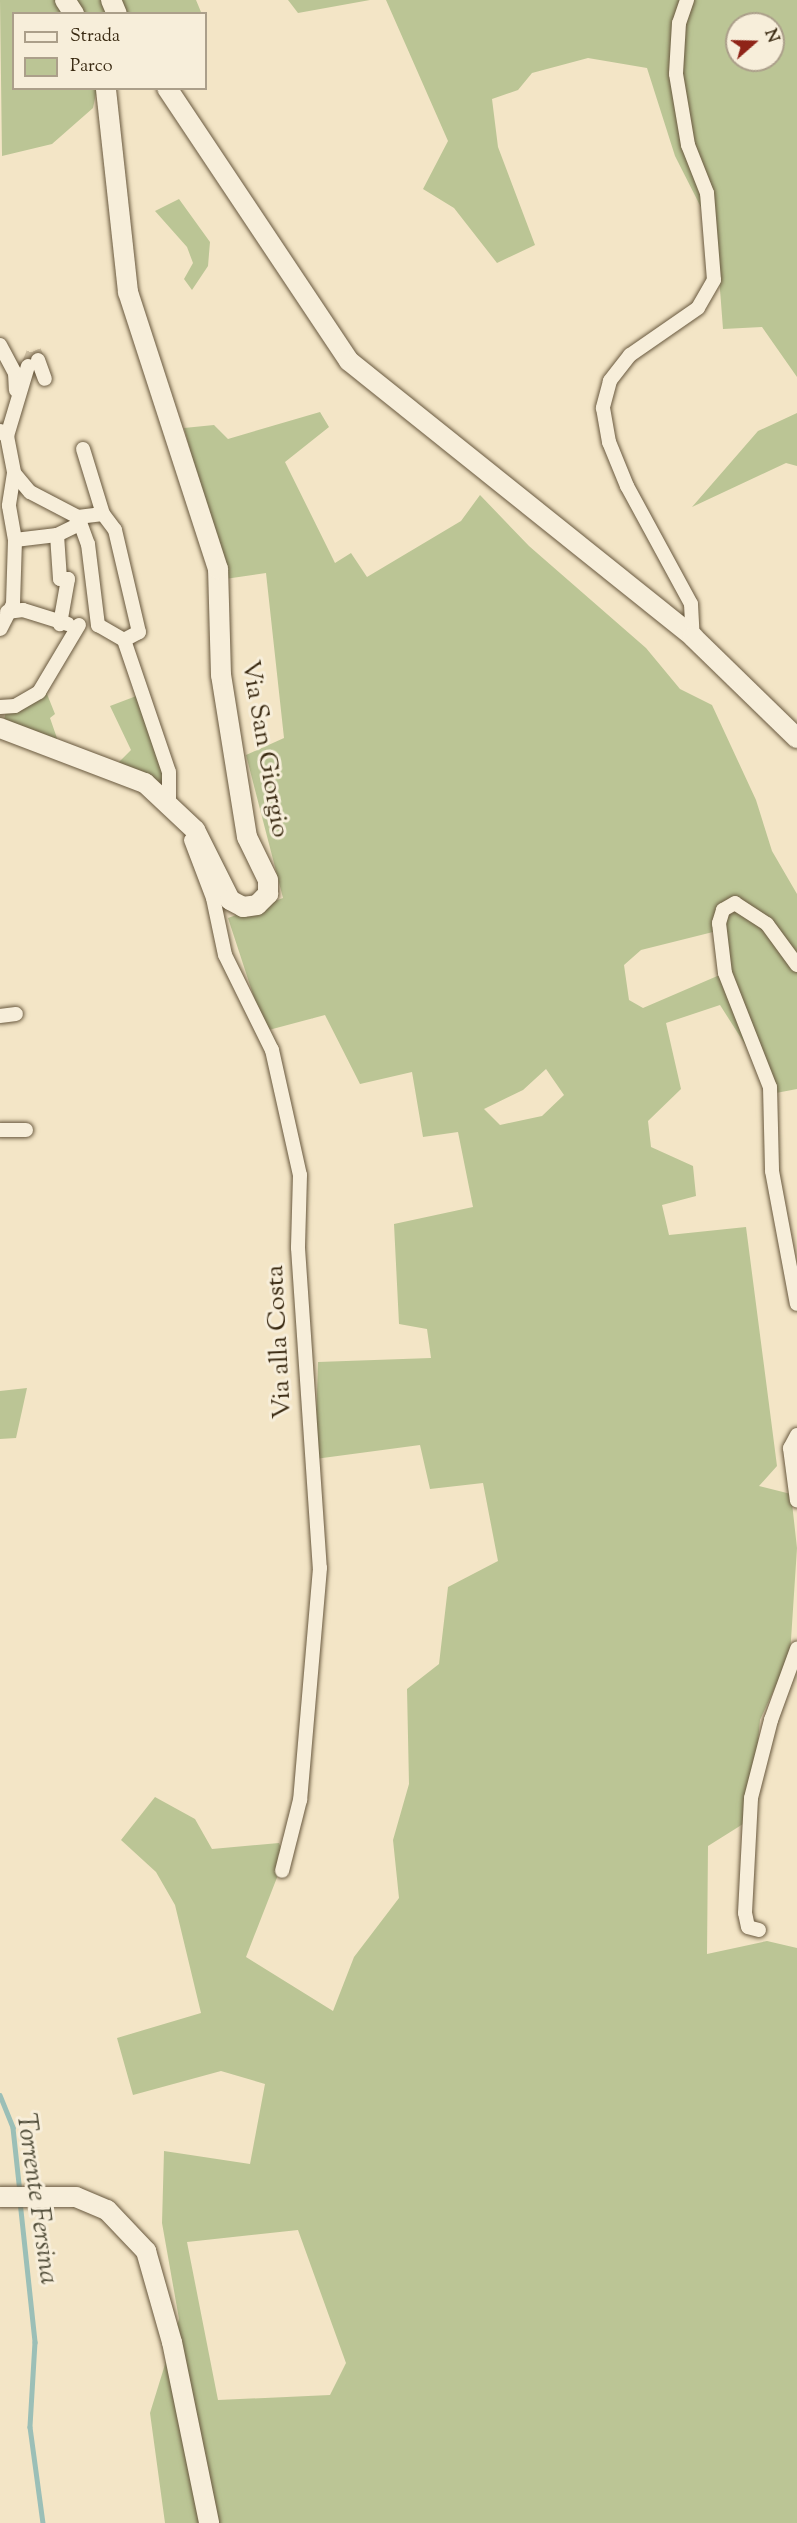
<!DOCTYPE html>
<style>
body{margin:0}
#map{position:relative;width:797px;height:2523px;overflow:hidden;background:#f3e5c6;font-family:"Sorts Mill Goudy",serif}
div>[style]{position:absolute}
.green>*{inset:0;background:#bbc595}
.stream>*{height:4.5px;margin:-2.25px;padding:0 2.25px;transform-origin:2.25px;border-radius:2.25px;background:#9bbfb7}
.street-tunnel>*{height:14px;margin-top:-7px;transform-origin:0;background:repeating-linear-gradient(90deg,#cebfa2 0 14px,transparent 0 21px)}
.roads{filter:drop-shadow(0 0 2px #68583e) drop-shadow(0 0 2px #68583e)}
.street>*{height:14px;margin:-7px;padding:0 7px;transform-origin:7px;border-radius:7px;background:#f7eeda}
.secondary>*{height:20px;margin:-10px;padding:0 10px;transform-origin:10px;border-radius:10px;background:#f7eeda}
span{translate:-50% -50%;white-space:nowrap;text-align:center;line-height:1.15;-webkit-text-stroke:6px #f7eeda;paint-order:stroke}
.street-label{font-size:26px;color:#392911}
.water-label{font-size:27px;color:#524e3a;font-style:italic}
.legend{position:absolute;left:12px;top:12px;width:195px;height:78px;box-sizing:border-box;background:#f7eeda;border:2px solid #ab9f8a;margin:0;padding:8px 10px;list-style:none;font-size:18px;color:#392911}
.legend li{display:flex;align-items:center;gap:12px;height:30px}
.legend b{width:30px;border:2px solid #ab9f8a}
.north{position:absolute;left:725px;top:12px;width:60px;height:60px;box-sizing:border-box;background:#f7eeda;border:2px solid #ab9f8a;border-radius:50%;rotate:70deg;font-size:16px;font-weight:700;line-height:24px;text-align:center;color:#392911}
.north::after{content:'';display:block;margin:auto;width:21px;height:27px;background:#8f2418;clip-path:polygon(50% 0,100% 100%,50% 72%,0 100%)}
</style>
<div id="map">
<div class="green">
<i style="clip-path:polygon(0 0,196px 0,201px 12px,14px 14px,14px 88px,97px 89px,93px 108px,52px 144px,2px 156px)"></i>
<i style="clip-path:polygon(288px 0,370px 0,298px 13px)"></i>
<i style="clip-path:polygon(evenodd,386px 0,797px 0,797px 377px,762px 327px,723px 329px,716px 237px,675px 156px,647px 68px,588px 58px,532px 73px,518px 90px,492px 99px,498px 147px,535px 245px,497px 263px,454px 208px,423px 189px,448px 141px,386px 0,737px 24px,773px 24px,773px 60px,737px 60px,737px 24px)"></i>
<i style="clip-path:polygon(179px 199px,210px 242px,208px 266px,192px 290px,184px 279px,193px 263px,187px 247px,155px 211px)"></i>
<i style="clip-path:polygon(evenodd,320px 412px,329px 427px,285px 462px,335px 563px,351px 553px,367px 577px,461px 521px,480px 495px,529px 546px,646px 648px,680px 689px,712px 705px,756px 800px,772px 851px,797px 894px,797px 1089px,776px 1093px,720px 1005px,666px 1023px,681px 1089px,648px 1121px,651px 1147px,693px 1166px,696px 1196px,662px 1205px,669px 1235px,746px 1227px,777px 1466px,759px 1486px,791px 1494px,797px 1548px,790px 1655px,760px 1720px,751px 1819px,708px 1846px,707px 1954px,767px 1941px,797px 1948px,797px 2523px,165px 2523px,150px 2413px,179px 2319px,162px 2223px,164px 2151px,250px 2164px,265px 2084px,221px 2071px,133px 2095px,117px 2038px,201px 2013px,175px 1905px,156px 1872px,121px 1840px,155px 1797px,195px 1819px,212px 1849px,279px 1843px,285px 1857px,246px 1957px,333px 2011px,354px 1957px,399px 1898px,393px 1840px,409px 1784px,407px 1689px,439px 1664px,448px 1587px,498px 1561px,483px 1483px,430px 1489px,420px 1445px,315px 1459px,318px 1362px,431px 1358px,427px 1329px,399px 1324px,394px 1224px,473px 1207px,458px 1132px,423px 1137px,412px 1072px,360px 1084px,325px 1015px,265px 1031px,228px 918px,283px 898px,246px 755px,284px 738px,266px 573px,225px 579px,184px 428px,214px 425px,228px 439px,320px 412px,717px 931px,722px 974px,643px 1008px,629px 1000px,624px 965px,641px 950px,717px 931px,320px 412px,546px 1069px,564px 1095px,542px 1116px,500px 1125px,484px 1109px,523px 1090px,546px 1069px,320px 412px,298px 2230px,346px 2363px,330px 2395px,218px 2400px,187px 2242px,298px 2230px)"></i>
<i style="clip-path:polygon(797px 413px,797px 466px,786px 463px,692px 507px,758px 431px)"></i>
<i style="clip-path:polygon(45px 689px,55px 714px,50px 718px,59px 744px,4px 721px,6px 710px)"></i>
<i style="clip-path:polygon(139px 695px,170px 789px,117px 764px,131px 750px,110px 706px)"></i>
<i style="clip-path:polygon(27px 1388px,16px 1438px,0 1439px,0 1391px)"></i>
</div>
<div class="stream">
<i style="left:0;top:2095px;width:35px;rotate:68deg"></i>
<i style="left:13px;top:2128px;width:64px;rotate:83.8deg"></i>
<i style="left:20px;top:2201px;width:142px;rotate:83.9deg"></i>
<i style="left:35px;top:2342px;width:85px;rotate:93.4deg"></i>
<i style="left:30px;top:2427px;width:97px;rotate:82.3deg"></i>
</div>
<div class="street-tunnel">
<i style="left:28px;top:366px;width:16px;rotate:-68deg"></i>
<i style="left:34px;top:351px;width:10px;rotate:66deg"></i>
</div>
<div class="roads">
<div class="street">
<i style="left:687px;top:0;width:24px;rotate:109deg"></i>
<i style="left:679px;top:23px;width:51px;rotate:93.4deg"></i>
<i style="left:676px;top:74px;width:72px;rotate:80.4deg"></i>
<i style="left:688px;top:145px;width:52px;rotate:68.4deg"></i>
<i style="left:707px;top:193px;width:87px;rotate:85.4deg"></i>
<i style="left:714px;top:280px;width:32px;rotate:120deg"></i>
<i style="left:698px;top:308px;width:83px;rotate:145.3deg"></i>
<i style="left:630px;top:355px;width:33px;rotate:128deg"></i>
<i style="left:610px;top:381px;width:28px;rotate:105deg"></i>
<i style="left:603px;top:408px;width:35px;rotate:80deg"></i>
<i style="left:609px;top:442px;width:48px;rotate:67.8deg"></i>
<i style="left:627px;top:486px;width:134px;rotate:61.5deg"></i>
<i style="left:691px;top:604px;width:33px;rotate:87deg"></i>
<i style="left:0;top:345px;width:32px;rotate:62deg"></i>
<i style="left:15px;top:373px;width:17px;rotate:87deg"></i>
<i style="left:38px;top:360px;width:20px;rotate:70deg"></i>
<i style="left:0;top:431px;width:9px;rotate:36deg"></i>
<i style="left:7px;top:436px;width:38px;rotate:79deg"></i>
<i style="left:14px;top:473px;width:33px;rotate:99deg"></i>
<i style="left:9px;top:506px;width:35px;rotate:80deg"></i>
<i style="left:15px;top:540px;width:64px;rotate:91.8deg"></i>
<i style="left:13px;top:604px;width:28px;rotate:117deg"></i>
<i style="left:7px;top:436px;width:73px;rotate:-73.3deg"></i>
<i style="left:83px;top:449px;width:68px;rotate:72.9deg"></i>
<i style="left:14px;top:473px;width:25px;rotate:50deg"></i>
<i style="left:30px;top:492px;width:54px;rotate:27.5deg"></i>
<i style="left:78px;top:517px;width:29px;rotate:70deg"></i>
<i style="left:88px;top:544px;width:82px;rotate:83deg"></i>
<i style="left:98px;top:625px;width:30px;rotate:30deg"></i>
<i style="left:124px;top:640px;width:139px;rotate:71.2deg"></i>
<i style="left:169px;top:772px;width:30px;rotate:90deg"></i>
<i style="left:78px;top:517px;width:25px;rotate:-7deg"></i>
<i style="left:103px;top:514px;width:20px;rotate:53deg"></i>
<i style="left:115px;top:530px;width:105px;rotate:76.8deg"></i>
<i style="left:139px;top:632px;width:17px;rotate:152deg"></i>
<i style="left:57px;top:535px;width:44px;rotate:86.1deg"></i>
<i style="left:60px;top:579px;width:8px"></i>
<i style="left:68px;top:579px;width:46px;rotate:100.1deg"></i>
<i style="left:15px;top:540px;width:42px;rotate:-6.8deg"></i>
<i style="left:57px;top:535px;width:25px;rotate:-26deg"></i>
<i style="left:7px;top:612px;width:16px;rotate:-7deg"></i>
<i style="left:23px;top:610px;width:47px;rotate:17.3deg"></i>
<i style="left:0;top:707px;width:15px;rotate:-4deg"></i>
<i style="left:15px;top:706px;width:28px;rotate:-30deg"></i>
<i style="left:39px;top:692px;width:78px;rotate:-59.2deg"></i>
<i style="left:191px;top:840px;width:62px;rotate:69.2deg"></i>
<i style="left:213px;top:898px;width:58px;rotate:78.1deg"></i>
<i style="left:225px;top:955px;width:106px;rotate:63.7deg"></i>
<i style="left:272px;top:1050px;width:128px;rotate:77.4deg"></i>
<i style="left:300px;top:1175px;width:73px;rotate:91.6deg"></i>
<i style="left:298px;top:1248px;width:321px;rotate:86.1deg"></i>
<i style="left:320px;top:1568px;width:233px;rotate:94.9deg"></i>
<i style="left:300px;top:1800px;width:73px;rotate:104.2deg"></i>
<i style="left:797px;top:965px;width:51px;rotate:-126.2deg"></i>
<i style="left:767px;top:924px;width:38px;rotate:-147deg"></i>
<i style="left:735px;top:903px;width:14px;rotate:150deg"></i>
<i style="left:723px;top:910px;width:14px;rotate:107deg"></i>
<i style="left:719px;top:923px;width:50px;rotate:83.2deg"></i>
<i style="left:725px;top:973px;width:123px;rotate:68.5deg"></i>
<i style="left:770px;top:1087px;width:84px;rotate:88.6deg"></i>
<i style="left:772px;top:1171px;width:135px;rotate:79.4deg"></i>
<i style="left:0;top:1016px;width:16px;rotate:-7deg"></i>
<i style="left:0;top:1130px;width:26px"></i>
<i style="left:797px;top:1435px;width:15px;rotate:118deg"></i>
<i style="left:790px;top:1448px;width:53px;rotate:82.5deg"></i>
<i style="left:759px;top:1930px;width:11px;rotate:-165deg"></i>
<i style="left:748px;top:1927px;width:14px;rotate:-102deg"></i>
<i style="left:745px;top:1913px;width:115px;rotate:-87deg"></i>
<i style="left:751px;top:1798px;width:81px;rotate:-75.6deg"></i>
<i style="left:771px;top:1720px;width:76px;rotate:-69.9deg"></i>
</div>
<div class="secondary">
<i style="left:65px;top:0;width:17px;rotate:57deg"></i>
<i style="left:111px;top:0;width:15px;rotate:67deg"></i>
<i style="left:167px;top:88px;width:328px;rotate:56.3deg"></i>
<i style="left:349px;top:361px;width:441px;rotate:38.7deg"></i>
<i style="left:693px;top:637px;width:145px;rotate:44.2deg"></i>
<i style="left:0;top:728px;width:155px;rotate:20.8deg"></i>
<i style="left:145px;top:783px;width:69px;rotate:43.2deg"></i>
<i style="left:195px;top:830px;width:78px;rotate:63.4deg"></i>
<i style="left:230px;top:900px;width:15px;rotate:28deg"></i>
<i style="left:243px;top:907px;width:14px;rotate:-8deg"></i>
<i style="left:257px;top:905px;width:16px;rotate:-45deg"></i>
<i style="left:268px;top:894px;width:14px;rotate:-90deg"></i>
<i style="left:268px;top:880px;width:48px;rotate:-116deg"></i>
<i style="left:247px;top:837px;width:164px;rotate:-99.1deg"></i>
<i style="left:221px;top:675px;width:106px;rotate:-91.6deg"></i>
<i style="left:218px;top:569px;width:291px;rotate:-108deg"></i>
<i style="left:128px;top:292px;width:205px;rotate:-96.2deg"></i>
<i style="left:0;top:2197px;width:76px"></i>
<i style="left:76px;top:2197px;width:34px;rotate:23deg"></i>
<i style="left:107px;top:2210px;width:57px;rotate:46.4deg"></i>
<i style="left:146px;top:2251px;width:95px;rotate:74.1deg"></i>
<i style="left:172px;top:2342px;width:185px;rotate:78.4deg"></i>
</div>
</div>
<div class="street-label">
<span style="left:264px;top:749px;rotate:80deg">Via San Giorgio</span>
<span style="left:280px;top:1342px;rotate:-93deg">Via alla Costa</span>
</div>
<div class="water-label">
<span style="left:36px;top:2199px;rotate:82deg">Torrente Fersina</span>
</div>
<ul class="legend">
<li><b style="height:8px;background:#f7eeda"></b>Strada</li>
<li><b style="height:16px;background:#bbc595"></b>Parco</li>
</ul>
<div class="north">N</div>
</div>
